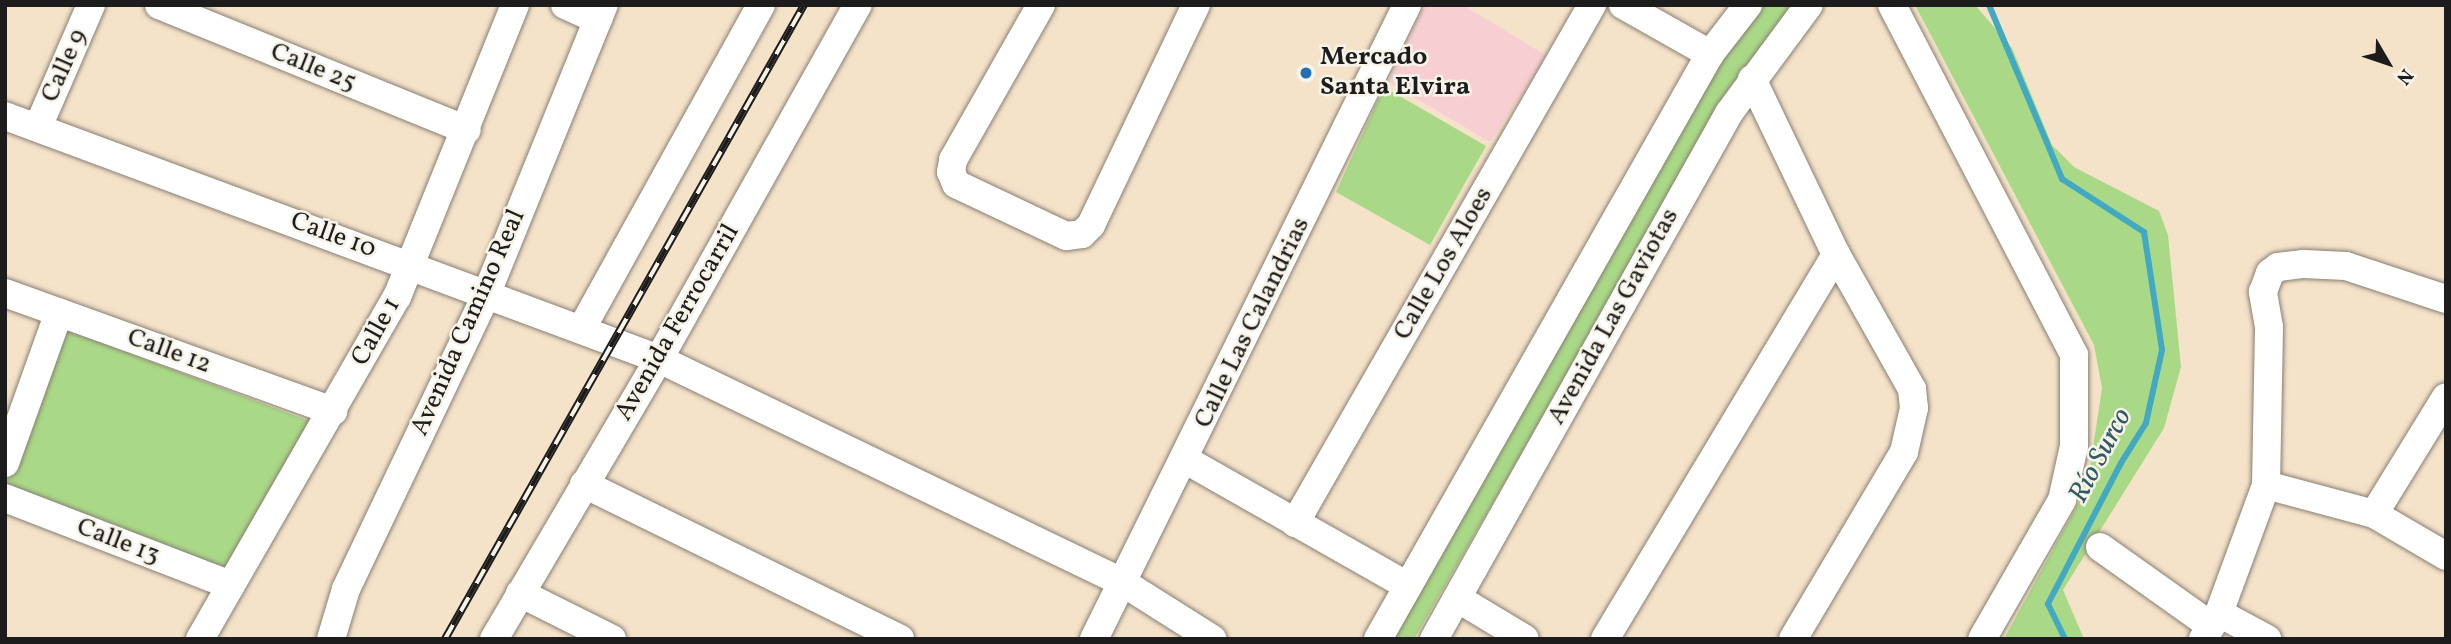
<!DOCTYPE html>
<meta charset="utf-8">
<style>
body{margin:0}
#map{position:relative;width:2451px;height:644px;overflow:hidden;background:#f4e2c9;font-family:Vollkorn,serif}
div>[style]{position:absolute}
.built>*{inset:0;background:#f7cfd2}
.green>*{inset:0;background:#a9d987}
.stream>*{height:6px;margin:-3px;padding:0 3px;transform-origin:3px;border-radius:3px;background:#43a9c3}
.roads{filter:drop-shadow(0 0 2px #887f72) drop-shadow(0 0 2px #887f72)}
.minor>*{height:28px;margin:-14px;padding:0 14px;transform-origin:14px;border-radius:14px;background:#fff}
.rail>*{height:8px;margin-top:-4px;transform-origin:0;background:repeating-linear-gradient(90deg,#f7f3e8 0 16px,#1c1c1c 0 32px);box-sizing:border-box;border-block:2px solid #1c1c1c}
.dots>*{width:19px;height:19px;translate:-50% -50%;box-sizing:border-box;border:4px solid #f7f3e8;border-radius:50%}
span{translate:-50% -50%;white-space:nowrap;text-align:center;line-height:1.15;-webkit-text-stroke:5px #f7f3e8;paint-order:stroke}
.poi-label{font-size:26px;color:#1c1c1c;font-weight:700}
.left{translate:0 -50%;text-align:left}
.street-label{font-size:26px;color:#1c1c1c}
.water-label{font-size:28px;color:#2e5b67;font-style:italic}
.frame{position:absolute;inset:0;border:7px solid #1c1c1c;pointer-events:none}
.north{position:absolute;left:2353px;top:28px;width:70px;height:70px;-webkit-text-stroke:5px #f7f3e8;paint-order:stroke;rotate:129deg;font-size:19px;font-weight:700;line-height:28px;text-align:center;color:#1c1c1c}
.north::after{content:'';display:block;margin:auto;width:24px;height:32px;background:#1c1c1c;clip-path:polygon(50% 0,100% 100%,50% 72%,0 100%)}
</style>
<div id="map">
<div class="built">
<i style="clip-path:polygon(1425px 5px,1463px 5px,1547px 56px,1490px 142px,1388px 82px)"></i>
</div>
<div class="green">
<i style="clip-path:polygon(1758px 5px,1793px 5px,1743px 71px,1414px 639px,1384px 639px,1701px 82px)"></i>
<i style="clip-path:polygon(1915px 5px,1975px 5px,2012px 48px,2052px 145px,2074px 167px,2159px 211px,2168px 235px,2181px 367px,2164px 428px,2063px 590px,2084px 639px,2004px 639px,2087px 487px,2102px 388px,2094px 345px)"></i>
<i style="clip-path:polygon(1384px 87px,1486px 146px,1430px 245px,1336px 192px)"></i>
<i style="clip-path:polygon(62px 328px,312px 422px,227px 577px,5px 486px)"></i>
</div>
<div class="stream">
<i style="left:1989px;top:5px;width:189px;rotate:67.2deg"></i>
<i style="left:2062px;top:179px;width:98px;rotate:32.9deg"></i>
<i style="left:2144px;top:232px;width:119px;rotate:81.3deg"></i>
<i style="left:2162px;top:350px;width:75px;rotate:102.4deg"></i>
<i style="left:2146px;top:423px;width:47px;rotate:122deg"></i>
<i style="left:2121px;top:463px;width:159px;rotate:117.4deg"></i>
<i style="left:2048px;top:604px;width:39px;rotate:64deg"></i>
</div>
<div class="roads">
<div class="minor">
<i style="left:159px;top:5px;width:332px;rotate:22.1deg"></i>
<i style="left:565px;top:5px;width:36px;rotate:24deg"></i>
<i style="left:1041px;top:5px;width:178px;rotate:119.6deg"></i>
<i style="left:953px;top:160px;width:12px;rotate:99deg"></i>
<i style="left:951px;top:172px;width:13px;rotate:67deg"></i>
<i style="left:956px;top:184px;width:122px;rotate:25.3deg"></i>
<i style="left:1066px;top:236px;width:16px;rotate:-7deg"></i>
<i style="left:1082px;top:234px;width:13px;rotate:-45deg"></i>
<i style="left:1091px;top:225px;width:244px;rotate:-64.5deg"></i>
<i style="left:1623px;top:5px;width:100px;rotate:29.4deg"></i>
<i style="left:1892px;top:5px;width:394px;rotate:62.5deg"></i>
<i style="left:2074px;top:355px;width:91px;rotate:90deg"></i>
<i style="left:2074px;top:446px;width:55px;rotate:102.5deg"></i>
<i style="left:2062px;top:500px;width:160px;rotate:119.9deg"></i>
<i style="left:1752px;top:79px;width:194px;rotate:64.4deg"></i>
<i style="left:1836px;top:254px;width:155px;rotate:60.6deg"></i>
<i style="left:1912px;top:389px;width:19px;rotate:84deg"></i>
<i style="left:1914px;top:408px;width:45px;rotate:102.8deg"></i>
<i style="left:1904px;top:452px;width:217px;rotate:120.7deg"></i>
<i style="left:5px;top:116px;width:698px;rotate:20.38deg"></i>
<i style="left:659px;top:359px;width:514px;rotate:25.72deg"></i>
<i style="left:1122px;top:582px;width:107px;rotate:32.3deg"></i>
<i style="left:38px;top:127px;width:133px;rotate:-66.5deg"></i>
<i style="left:5px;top:293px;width:349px;rotate:19.8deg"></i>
<i style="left:582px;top:328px;width:369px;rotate:-61deg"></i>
<i style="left:1186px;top:460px;width:255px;rotate:29.6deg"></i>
<i style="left:5px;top:463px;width:160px;rotate:-70.3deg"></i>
<i style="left:584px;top:484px;width:352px;rotate:26.1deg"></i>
<i style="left:2266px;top:485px;width:112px;rotate:15deg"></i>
<i style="left:2374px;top:514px;width:83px;rotate:30.3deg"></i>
<i style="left:5px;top:498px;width:242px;rotate:21.1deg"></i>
<i style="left:2374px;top:514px;width:137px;rotate:-58.4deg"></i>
<i style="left:1295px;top:523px;width:597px;rotate:-60.17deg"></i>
<i style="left:2100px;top:547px;width:136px;rotate:35.4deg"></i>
<i style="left:520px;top:593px;width:103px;rotate:26.6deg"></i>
<i style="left:1457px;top:598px;width:79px;rotate:31.1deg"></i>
<i style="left:2219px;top:613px;width:55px;rotate:28.4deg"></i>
<i style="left:200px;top:639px;width:395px;rotate:-60.1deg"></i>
<i style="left:397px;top:297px;width:315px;rotate:-68deg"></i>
<i style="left:331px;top:639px;width:52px;rotate:-73.3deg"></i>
<i style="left:346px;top:589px;width:326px;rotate:-64.5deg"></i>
<i style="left:486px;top:295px;width:313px;rotate:-67.9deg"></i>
<i style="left:494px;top:639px;width:325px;rotate:-59.5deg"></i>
<i style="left:659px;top:359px;width:406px;rotate:-60.7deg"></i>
<i style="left:1094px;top:639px;width:707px;rotate:-63.72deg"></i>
<i style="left:1378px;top:639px;width:673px;rotate:-60.42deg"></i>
<i style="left:1710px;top:54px;width:62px;rotate:-52.2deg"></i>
<i style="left:1434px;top:639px;width:603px;rotate:-60.71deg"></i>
<i style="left:1729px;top:113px;width:134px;rotate:-53.5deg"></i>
<i style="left:1605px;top:639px;width:449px;rotate:-59deg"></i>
<i style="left:2203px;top:639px;width:31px;rotate:-58deg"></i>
<i style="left:2219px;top:613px;width:136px;rotate:-69.8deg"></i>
<i style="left:2266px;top:485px;width:158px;rotate:-88.9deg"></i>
<i style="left:2269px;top:327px;width:36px;rotate:-100deg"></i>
<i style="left:2263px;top:292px;width:20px;rotate:-70deg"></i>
<i style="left:2270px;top:273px;width:10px;rotate:-37deg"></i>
<i style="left:2278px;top:267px;width:26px;rotate:-7deg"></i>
<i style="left:2304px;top:264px;width:42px;rotate:2.7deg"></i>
<i style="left:2346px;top:266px;width:105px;rotate:18.3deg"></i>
</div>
</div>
<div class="rail">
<i style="left:445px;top:639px;width:729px;rotate:-60.48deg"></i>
</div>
<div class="dots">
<i style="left:1306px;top:73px;background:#1f6fb2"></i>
</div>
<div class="poi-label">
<span class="left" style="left:1320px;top:73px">Mercado<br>Santa Elvira</span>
</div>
<div class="street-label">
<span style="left:65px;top:66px;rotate:-66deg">Calle 9</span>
<span style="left:313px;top:68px;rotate:22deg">Calle 25</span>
<span style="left:333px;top:236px;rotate:20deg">Calle 10</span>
<span style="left:1444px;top:264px;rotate:-60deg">Calle Los Aloes</span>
<span style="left:1614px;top:317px;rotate:-61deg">Avenida Las Gaviotas</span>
<span style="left:469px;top:323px;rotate:-66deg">Avenida Camino Real</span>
<span style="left:678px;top:323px;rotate:-60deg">Avenida Ferrocarril</span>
<span style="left:1253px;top:323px;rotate:-64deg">Calle Las Calandrias</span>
<span style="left:377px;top:332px;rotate:-61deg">Calle 1</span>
<span style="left:169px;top:352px;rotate:20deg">Calle 12</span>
<span style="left:118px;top:542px;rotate:21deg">Calle 13</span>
</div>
<div class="water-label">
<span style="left:2101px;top:456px;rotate:-62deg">Río Surco</span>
</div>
<div class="frame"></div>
<div class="north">N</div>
</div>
